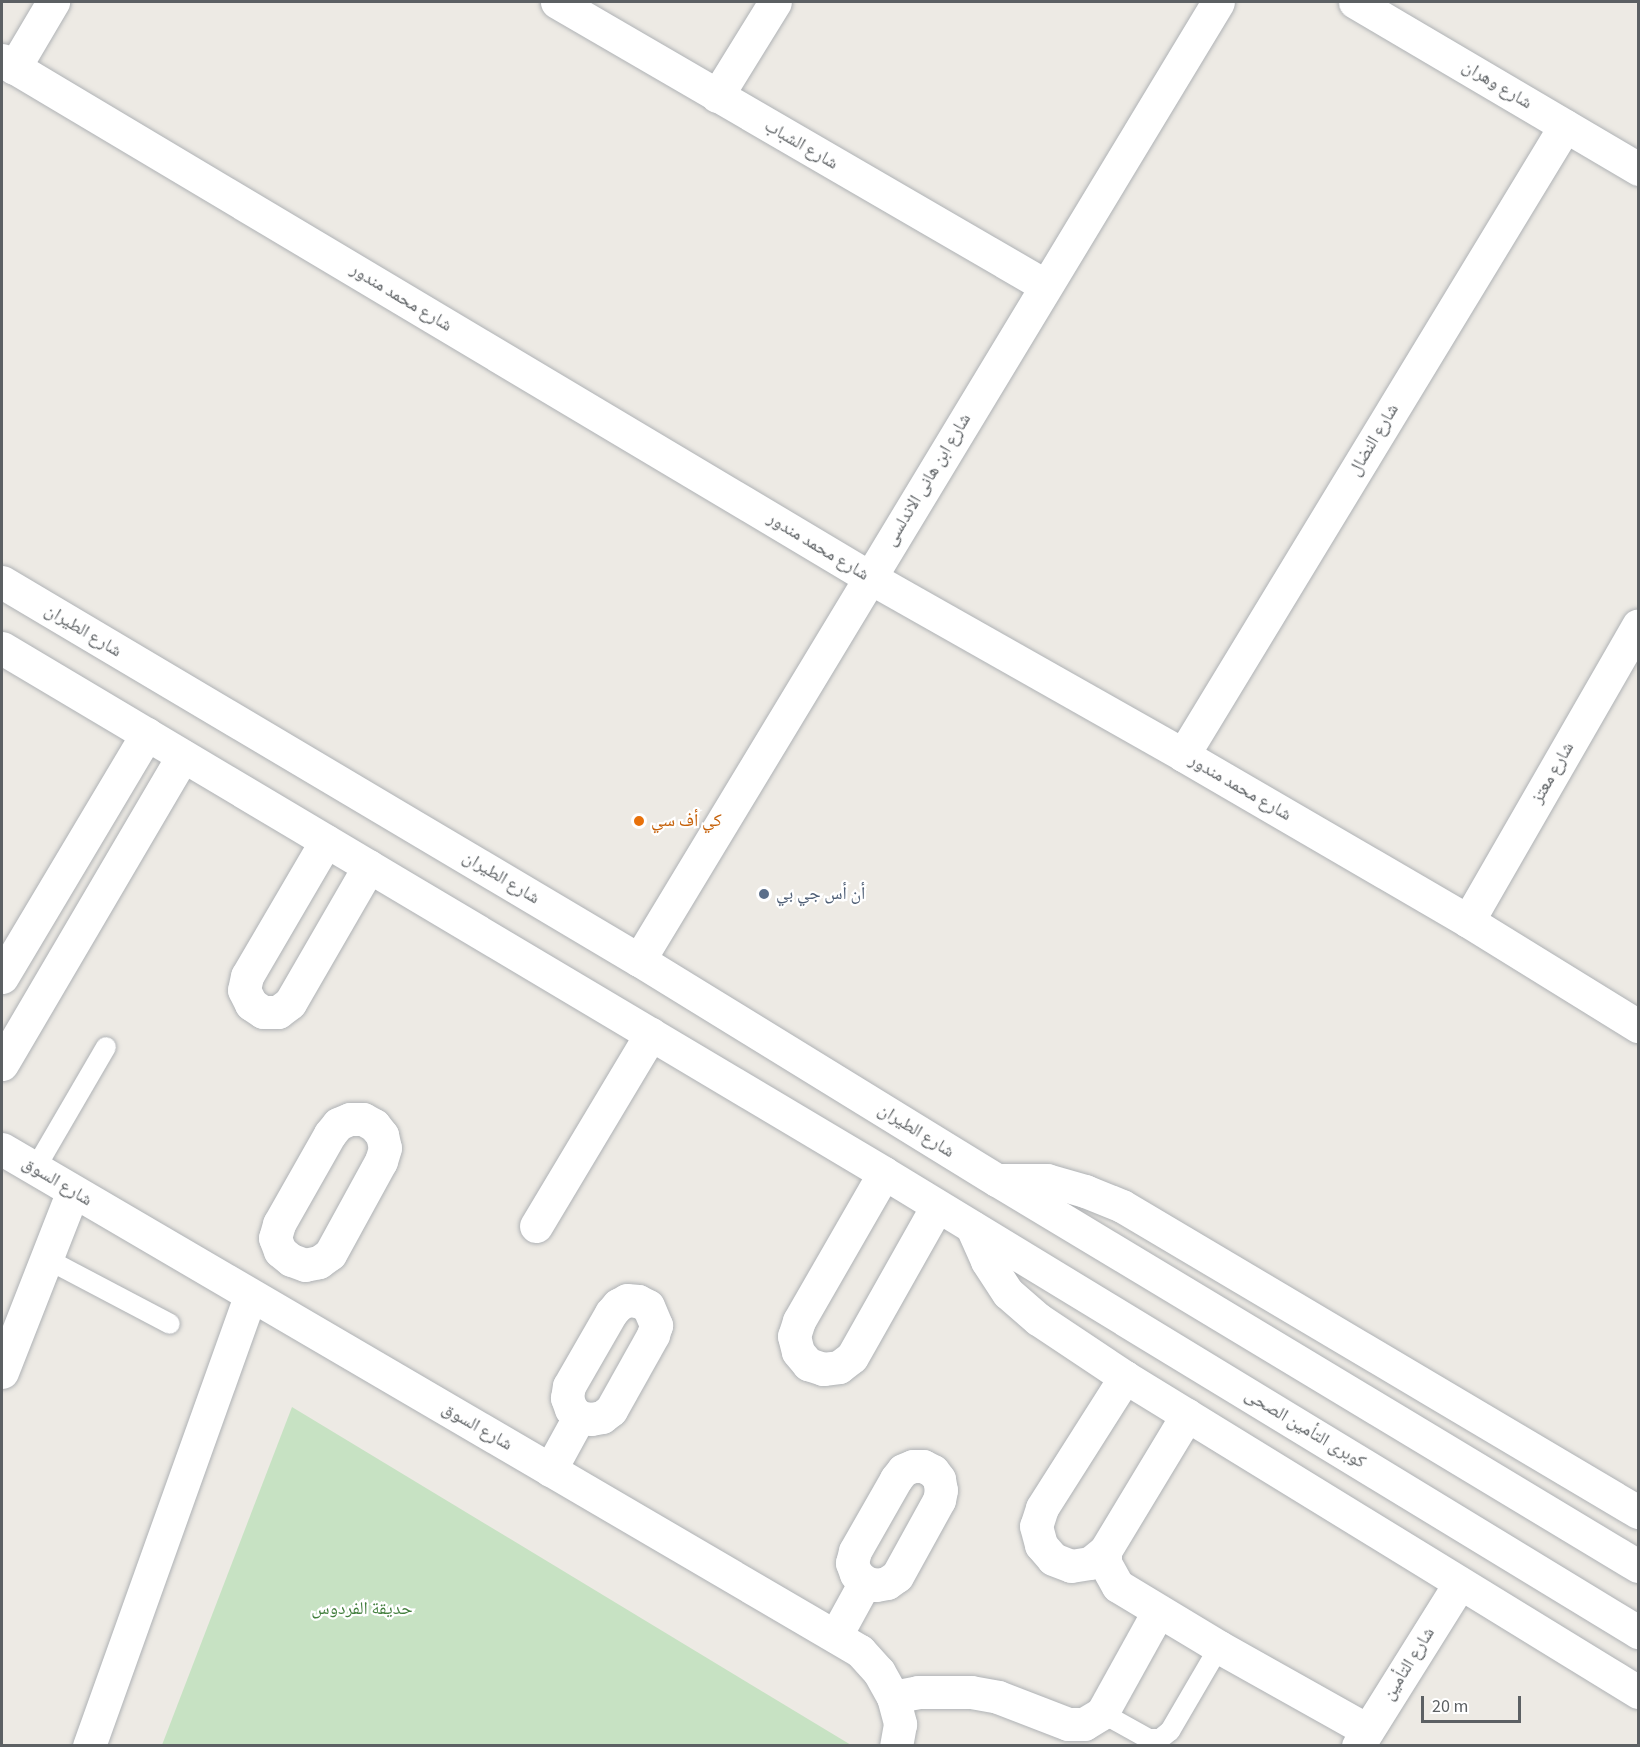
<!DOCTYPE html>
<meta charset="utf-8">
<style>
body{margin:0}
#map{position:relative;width:1640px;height:1747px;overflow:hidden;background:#edeae4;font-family:"Source Sans 3","Noto Naskh Arabic",sans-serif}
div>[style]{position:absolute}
.green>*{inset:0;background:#c7e2c3}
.roads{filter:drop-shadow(0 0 2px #afb2b5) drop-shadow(0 0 2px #afb2b5)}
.lane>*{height:20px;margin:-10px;padding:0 10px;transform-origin:10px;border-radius:10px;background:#fff}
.street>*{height:33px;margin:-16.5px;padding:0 16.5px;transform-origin:16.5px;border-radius:16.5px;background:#fff}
.secondary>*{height:33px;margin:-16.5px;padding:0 16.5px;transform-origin:16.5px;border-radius:16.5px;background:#fff}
.dots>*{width:16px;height:16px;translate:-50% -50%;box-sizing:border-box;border:3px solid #fff;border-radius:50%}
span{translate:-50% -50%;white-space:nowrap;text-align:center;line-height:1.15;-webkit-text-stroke:4.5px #fff;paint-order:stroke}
.street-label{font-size:18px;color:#5c6063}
.food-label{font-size:18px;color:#c56008}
.left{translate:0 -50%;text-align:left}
.service-label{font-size:18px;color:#4e5e75}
.park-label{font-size:18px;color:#437f3e}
.frame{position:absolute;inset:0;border:3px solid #5c6063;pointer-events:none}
.scale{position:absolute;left:1421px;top:1696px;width:100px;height:27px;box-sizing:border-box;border:3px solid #5c6063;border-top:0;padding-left:8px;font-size:18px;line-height:21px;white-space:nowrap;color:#5c6063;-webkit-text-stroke:4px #fff;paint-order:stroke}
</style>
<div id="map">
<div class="green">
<i style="clip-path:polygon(292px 1407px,851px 1745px,162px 1745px)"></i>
</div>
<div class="roads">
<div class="lane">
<i style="left:35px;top:1169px;width:141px;rotate:-59.8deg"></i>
<i style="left:45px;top:1258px;width:141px;rotate:27.8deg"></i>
<i style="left:1102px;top:1713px;width:54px;rotate:29deg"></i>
<i style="left:1149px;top:1739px;width:11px"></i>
<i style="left:1160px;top:1739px;width:13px;rotate:-39deg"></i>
<i style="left:1170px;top:1731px;width:97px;rotate:-59.7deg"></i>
</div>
<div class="street">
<i style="left:557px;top:2px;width:565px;rotate:30.15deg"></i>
<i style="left:1355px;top:2px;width:329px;rotate:30.5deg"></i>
<i style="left:2px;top:60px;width:1009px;rotate:30.81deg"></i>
<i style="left:869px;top:577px;width:361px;rotate:29.5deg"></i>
<i style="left:1183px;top:755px;width:330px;rotate:30.2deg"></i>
<i style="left:1468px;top:921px;width:200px;rotate:31.7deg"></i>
<i style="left:14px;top:68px;width:77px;rotate:-59.4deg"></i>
<i style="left:717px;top:96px;width:110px;rotate:-58.3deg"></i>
<i style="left:1183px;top:755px;width:736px;rotate:-58.73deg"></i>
<i style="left:326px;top:841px;width:156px;rotate:120.3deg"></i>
<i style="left:247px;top:976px;width:14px;rotate:102deg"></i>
<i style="left:244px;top:990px;width:16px;rotate:63deg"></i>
<i style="left:251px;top:1004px;width:14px;rotate:34deg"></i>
<i style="left:263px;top:1012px;width:15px"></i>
<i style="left:278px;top:1012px;width:15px;rotate:-37deg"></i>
<i style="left:290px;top:1003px;width:158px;rotate:-60deg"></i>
<i style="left:1468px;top:921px;width:341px;rotate:-60.1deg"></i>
<i style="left:639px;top:960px;width:1119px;rotate:-58.85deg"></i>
<i style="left:2px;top:977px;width:283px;rotate:-59.2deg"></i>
<i style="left:2px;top:1064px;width:357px;rotate:-59.6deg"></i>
<i style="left:350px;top:1119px;width:13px"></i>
<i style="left:363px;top:1119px;width:13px;rotate:29deg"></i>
<i style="left:374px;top:1125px;width:13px;rotate:51deg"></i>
<i style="left:382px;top:1135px;width:13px;rotate:77deg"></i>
<i style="left:385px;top:1148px;width:14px;rotate:107deg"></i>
<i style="left:381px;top:1161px;width:106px;rotate:118.7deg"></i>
<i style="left:330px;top:1254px;width:14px;rotate:144deg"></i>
<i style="left:319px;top:1262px;width:14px;rotate:168deg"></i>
<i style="left:305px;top:1265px;width:15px;rotate:-160deg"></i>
<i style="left:291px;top:1260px;width:14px;rotate:-141deg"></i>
<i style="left:280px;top:1251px;width:14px;rotate:-111deg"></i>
<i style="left:275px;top:1238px;width:15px;rotate:-74deg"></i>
<i style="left:279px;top:1224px;width:103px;rotate:-60.5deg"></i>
<i style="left:330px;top:1134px;width:13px;rotate:-51deg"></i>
<i style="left:338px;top:1124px;width:13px;rotate:-23deg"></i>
<i style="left:2px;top:1149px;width:994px;rotate:30.33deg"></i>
<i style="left:860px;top:1651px;width:28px;rotate:48deg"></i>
<i style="left:879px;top:1672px;width:29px;rotate:61deg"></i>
<i style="left:893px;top:1697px;width:28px;rotate:75deg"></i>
<i style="left:900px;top:1724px;width:22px;rotate:100deg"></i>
<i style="left:884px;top:1173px;width:171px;rotate:119.9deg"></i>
<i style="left:799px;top:1321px;width:16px;rotate:108deg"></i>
<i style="left:794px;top:1336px;width:16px;rotate:76deg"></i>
<i style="left:798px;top:1352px;width:16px;rotate:50deg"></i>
<i style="left:808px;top:1364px;width:16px;rotate:18deg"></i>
<i style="left:823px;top:1369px;width:16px;rotate:-7deg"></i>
<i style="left:839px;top:1367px;width:16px;rotate:-38deg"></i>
<i style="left:852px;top:1357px;width:173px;rotate:-60.6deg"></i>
<i style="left:536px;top:1226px;width:224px;rotate:-59.1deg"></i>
<i style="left:627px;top:1300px;width:11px;rotate:5deg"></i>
<i style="left:638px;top:1301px;width:11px;rotate:27deg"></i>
<i style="left:648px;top:1306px;width:21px;rotate:67deg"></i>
<i style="left:656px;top:1325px;width:10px;rotate:107deg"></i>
<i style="left:653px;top:1335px;width:86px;rotate:119.2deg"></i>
<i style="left:611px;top:1410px;width:11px;rotate:142deg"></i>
<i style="left:602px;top:1417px;width:11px;rotate:170deg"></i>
<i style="left:591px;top:1419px;width:12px;rotate:-171deg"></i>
<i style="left:579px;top:1417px;width:11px;rotate:-135deg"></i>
<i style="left:571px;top:1409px;width:12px;rotate:-110deg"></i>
<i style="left:567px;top:1398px;width:12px;rotate:-81deg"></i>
<i style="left:569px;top:1386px;width:84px;rotate:-60.1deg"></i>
<i style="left:611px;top:1313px;width:11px;rotate:-49deg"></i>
<i style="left:618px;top:1305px;width:10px;rotate:-29deg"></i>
<i style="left:2px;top:1372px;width:194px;rotate:-68.6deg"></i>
<i style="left:1125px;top:1377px;width:155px;rotate:122.4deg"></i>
<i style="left:1042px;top:1508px;width:19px;rotate:108deg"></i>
<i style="left:1036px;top:1526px;width:20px;rotate:75deg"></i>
<i style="left:1041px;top:1545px;width:18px;rotate:49deg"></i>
<i style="left:1053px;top:1559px;width:19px;rotate:21deg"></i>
<i style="left:1071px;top:1566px;width:19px;rotate:-9deg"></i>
<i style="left:1090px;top:1563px;width:19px;rotate:-39deg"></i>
<i style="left:1105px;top:1551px;width:159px;rotate:-58.9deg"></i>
<i style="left:913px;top:1466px;width:10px"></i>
<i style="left:923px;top:1466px;width:11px;rotate:27deg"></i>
<i style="left:933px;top:1471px;width:10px;rotate:53deg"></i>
<i style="left:939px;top:1479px;width:11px;rotate:80deg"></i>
<i style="left:941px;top:1490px;width:10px;rotate:101deg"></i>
<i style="left:939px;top:1500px;width:87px;rotate:118.9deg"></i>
<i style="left:897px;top:1576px;width:12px;rotate:145deg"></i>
<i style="left:887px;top:1583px;width:11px;rotate:170deg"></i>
<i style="left:876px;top:1585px;width:11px;rotate:-165deg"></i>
<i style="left:865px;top:1582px;width:12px;rotate:-138deg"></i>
<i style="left:856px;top:1574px;width:12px;rotate:-110deg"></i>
<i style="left:852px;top:1563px;width:12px;rotate:-76deg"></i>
<i style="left:855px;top:1551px;width:83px;rotate:-60.3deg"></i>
<i style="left:896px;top:1479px;width:11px;rotate:-52deg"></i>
<i style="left:903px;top:1470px;width:11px;rotate:-22deg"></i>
<i style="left:550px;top:1470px;width:60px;rotate:-61.3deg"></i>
<i style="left:1105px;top:1551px;width:12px;rotate:90deg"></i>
<i style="left:1105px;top:1563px;width:26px;rotate:61deg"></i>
<i style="left:1118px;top:1586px;width:118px;rotate:31.1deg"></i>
<i style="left:1219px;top:1647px;width:170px;rotate:29.3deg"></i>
<i style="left:836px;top:1635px;width:60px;rotate:-61.3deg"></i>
<i style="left:893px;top:1697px;width:25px;rotate:-11deg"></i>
<i style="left:918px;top:1692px;width:53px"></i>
<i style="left:971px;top:1692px;width:27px;rotate:10deg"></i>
<i style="left:998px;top:1697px;width:75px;rotate:21.1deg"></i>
<i style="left:1068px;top:1724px;width:16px"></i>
<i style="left:1084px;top:1724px;width:21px;rotate:-31deg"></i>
<i style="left:1102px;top:1713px;width:115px;rotate:-61deg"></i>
<i style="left:89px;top:1746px;width:478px;rotate:-70.3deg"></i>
<i style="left:1358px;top:1746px;width:192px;rotate:-58deg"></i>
</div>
<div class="secondary">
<i style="left:2px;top:582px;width:741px;rotate:30.69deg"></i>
<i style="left:639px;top:960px;width:420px;rotate:31.6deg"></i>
<i style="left:997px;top:1180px;width:748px;rotate:31.06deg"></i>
<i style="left:2px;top:648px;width:1026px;rotate:30.76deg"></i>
<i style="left:884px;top:1173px;width:883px;rotate:31.33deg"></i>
<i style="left:997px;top:1180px;width:50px"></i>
<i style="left:1047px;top:1180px;width:40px;rotate:16deg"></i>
<i style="left:1085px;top:1191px;width:40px;rotate:22deg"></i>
<i style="left:1122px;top:1206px;width:600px;rotate:30.67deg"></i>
<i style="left:972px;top:1227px;width:37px;rotate:66deg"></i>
<i style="left:987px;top:1261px;width:38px;rotate:57deg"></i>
<i style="left:1008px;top:1293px;width:40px;rotate:41deg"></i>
<i style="left:1038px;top:1319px;width:105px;rotate:33.7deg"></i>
<i style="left:1125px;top:1377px;width:602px;rotate:31.55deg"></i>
</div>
</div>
<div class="dots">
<i style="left:639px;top:821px;background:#e8710a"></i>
<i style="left:764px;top:894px;background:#5c6f8a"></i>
</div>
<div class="street-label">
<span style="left:1497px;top:85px;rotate:31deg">شارع وهران</span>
<span style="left:801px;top:145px;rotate:30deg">شارع الشباب</span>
<span style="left:401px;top:298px;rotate:31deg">شارع محمد مندور</span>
<span style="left:1374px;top:440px;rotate:-59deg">شارع النضال</span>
<span style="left:928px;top:480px;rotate:-59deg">شارع ابن هانى الاندلسى</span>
<span style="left:818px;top:547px;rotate:31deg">شارع محمد مندور</span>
<span style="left:83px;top:631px;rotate:31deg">شارع الطيران</span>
<span style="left:1553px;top:773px;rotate:-60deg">شارع معتز</span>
<span style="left:1240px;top:788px;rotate:30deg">شارع محمد مندور</span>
<span style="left:501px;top:878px;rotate:31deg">شارع الطيران</span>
<span style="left:916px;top:1131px;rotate:32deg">شارع الطيران</span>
<span style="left:57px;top:1182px;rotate:31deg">شارع السوق</span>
<span style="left:477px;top:1427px;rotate:30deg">شارع السوق</span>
<span style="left:1305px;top:1429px;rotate:31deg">كوبرى التأمين الصحى</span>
<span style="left:1409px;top:1664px;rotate:-58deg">شارع التأمين</span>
</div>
<div class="food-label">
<span class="left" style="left:651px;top:821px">كي أف سي</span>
</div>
<div class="service-label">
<span class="left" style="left:776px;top:894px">أن أس جي بي</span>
</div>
<div class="park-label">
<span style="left:362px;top:1609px">حديقة الفردوس</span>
</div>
<div class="frame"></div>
<div class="scale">20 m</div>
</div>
